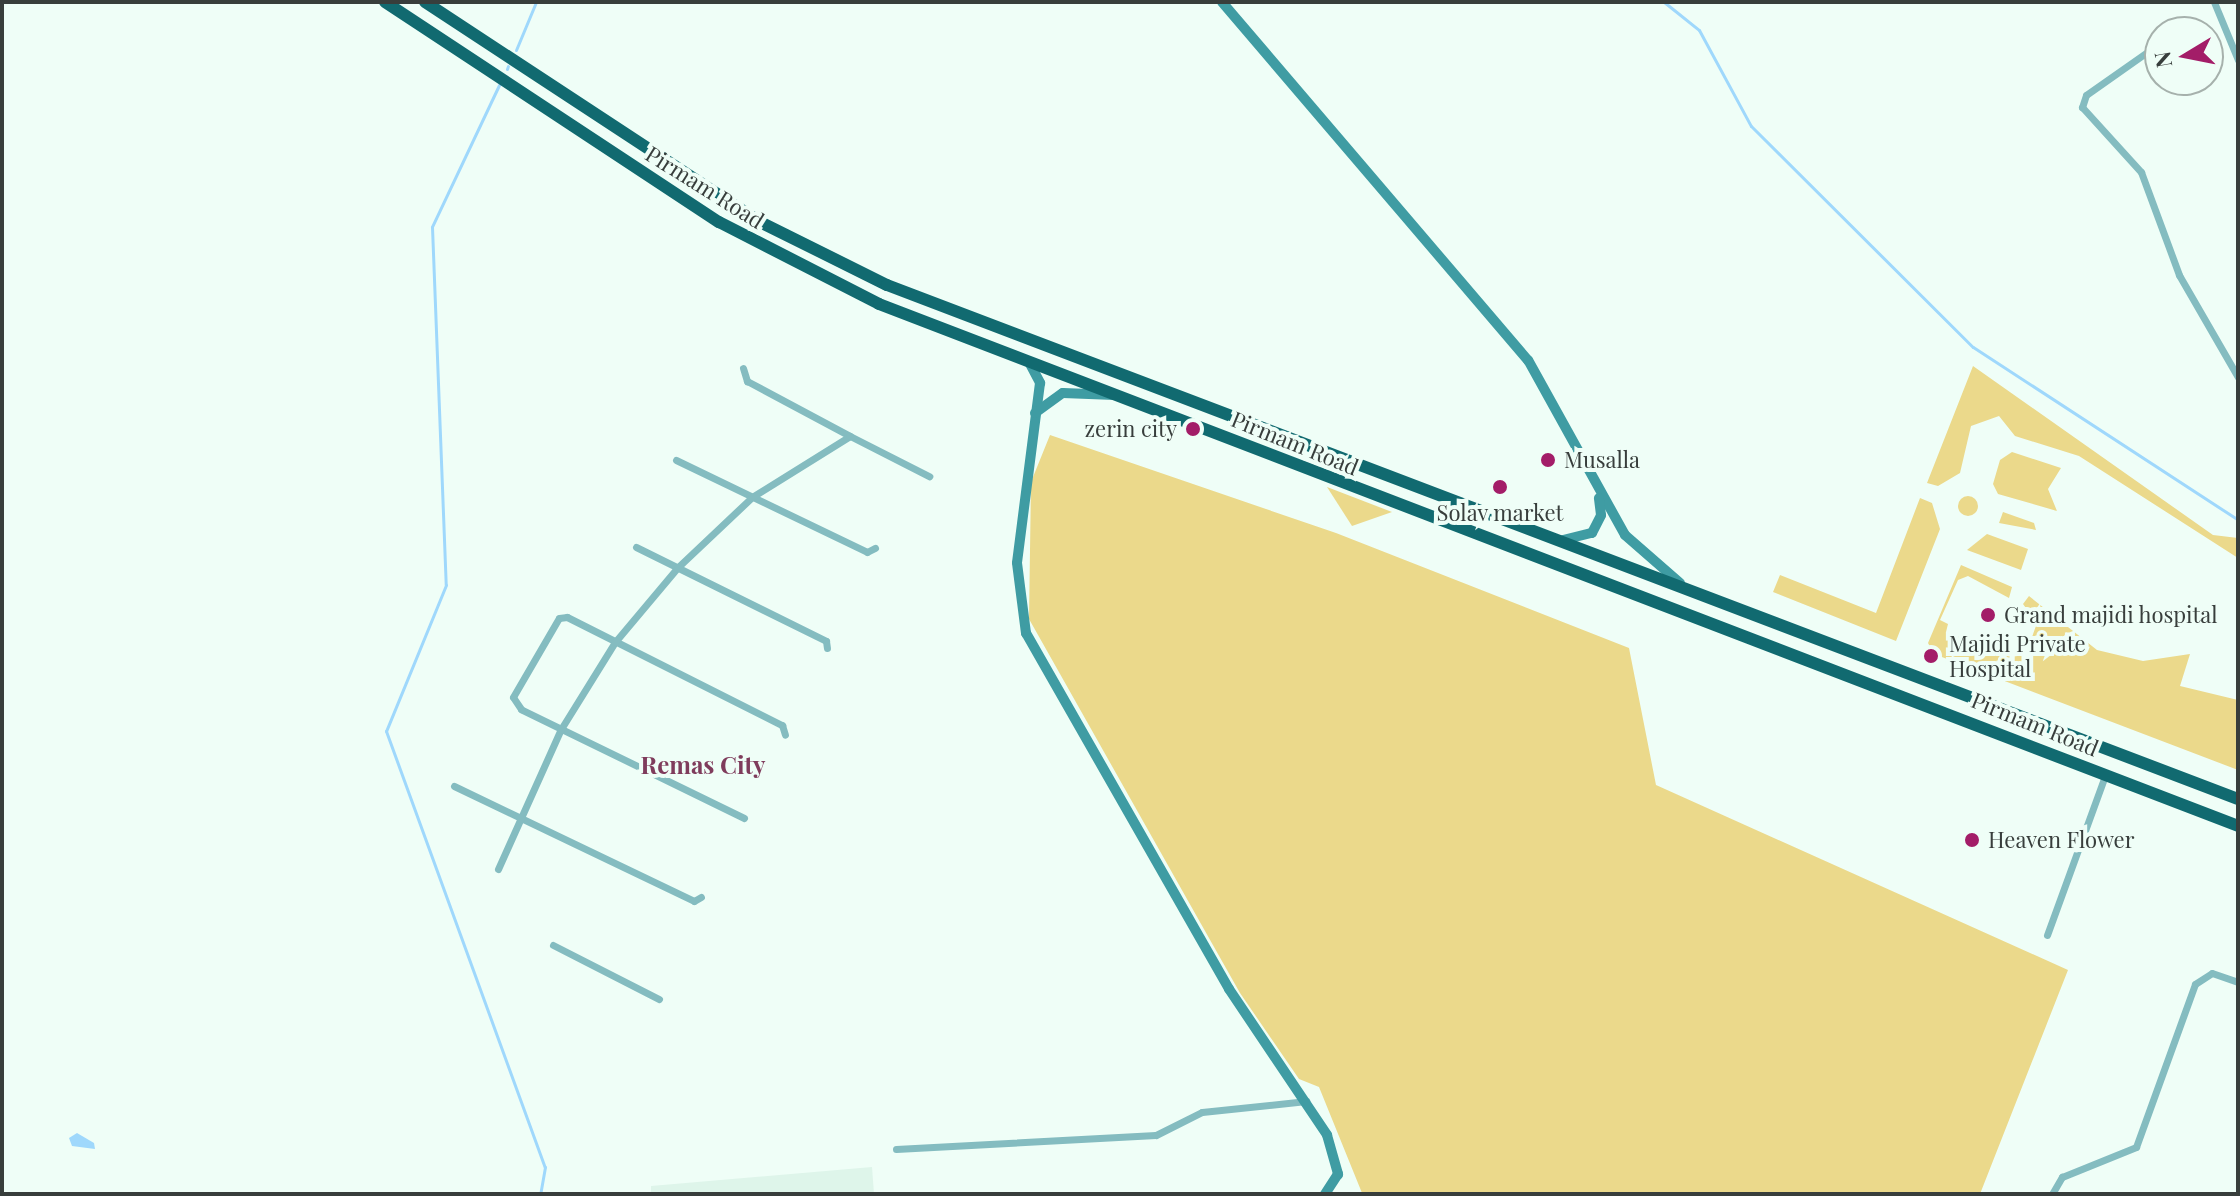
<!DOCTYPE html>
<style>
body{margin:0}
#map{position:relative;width:2240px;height:1196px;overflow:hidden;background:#effef7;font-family:"Playfair Display",serif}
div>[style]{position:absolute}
.built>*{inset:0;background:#def5ea}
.green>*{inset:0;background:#ebd98b}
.round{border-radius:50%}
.water>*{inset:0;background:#9fd8fc}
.stream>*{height:3px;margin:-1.5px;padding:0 1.5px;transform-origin:1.5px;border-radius:1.5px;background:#9fd8fc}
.street>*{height:7px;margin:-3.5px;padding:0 3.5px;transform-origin:3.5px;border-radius:3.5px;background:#84bcc0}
.secondary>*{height:10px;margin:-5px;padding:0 5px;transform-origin:5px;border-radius:5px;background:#3f9ca3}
.highway>*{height:12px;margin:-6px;padding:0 6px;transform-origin:6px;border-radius:6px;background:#116a70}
.dots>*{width:22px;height:22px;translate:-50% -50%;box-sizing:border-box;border:4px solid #effef7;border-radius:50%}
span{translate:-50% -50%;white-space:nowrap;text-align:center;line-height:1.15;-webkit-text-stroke:8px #effef7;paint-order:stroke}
.street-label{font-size:22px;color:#383e3c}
.poi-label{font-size:22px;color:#383e3c}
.right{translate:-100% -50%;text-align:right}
.left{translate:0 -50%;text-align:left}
.neighbourhood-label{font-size:24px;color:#7f3c5c;font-weight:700}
.frame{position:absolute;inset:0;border:4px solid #383e3c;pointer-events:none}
.north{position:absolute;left:2144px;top:16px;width:80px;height:80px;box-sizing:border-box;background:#effef7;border:2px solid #a6b1ac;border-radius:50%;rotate:260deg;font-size:22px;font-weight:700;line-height:32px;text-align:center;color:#383e3c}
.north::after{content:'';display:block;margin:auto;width:28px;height:36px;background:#a31d68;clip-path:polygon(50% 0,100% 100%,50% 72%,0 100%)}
</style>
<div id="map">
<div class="built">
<i style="clip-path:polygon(872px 1167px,874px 1194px,651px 1194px,651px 1186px)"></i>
</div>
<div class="green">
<i style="clip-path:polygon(1973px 366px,2213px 535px,2238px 538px,2238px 558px,2079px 456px,2015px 436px,1999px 416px,1971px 426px,1960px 473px,1938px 486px,1927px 483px)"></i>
<i style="clip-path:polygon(1050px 435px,1336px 533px,1629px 648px,1656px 785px,2068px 970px,1980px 1194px,1362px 1193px,1319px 1087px,1299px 1079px,1240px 993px,1029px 619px,1031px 482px)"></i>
<i style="clip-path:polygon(2012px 452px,2061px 468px,2048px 489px,2057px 511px,1998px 494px,1993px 484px,2000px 460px)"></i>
<i style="clip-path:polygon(1327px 487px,1392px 512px,1352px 526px)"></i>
<i class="round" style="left:1958px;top:496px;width:20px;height:20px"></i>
<i style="clip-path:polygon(1920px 498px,1932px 503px,1940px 529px,1896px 641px,1773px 592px,1780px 575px,1876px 613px)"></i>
<i style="clip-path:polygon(2003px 512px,2034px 523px,2036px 530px,1999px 523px)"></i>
<i style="clip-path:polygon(1987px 534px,2028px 549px,2021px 570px,1967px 550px)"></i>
<i style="clip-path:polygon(1961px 565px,2012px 587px,2009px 598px,1968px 576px,1958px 580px,1940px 620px,1948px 624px,1946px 632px,2013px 658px,2017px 651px,2026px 654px,2037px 623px,2023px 604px,2029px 596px,2097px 650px,2143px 661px,2190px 654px,2180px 686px,2238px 700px,2238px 770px,1934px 654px,1928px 643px)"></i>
</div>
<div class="water">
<i style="clip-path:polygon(77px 1133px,94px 1143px,95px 1149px,72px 1146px,69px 1138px)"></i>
</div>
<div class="stream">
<i style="left:1664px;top:2px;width:45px;rotate:38.7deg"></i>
<i style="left:1699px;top:30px;width:109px;rotate:61.6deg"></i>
<i style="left:1751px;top:126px;width:313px;rotate:44.9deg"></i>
<i style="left:1973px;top:347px;width:316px;rotate:33.1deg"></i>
<i style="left:516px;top:50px;width:52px;rotate:-67.4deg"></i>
<i style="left:507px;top:69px;width:3px;rotate:-72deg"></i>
<i style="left:499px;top:85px;width:157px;rotate:115.3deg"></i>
<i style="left:432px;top:227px;width:358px;rotate:87.8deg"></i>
<i style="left:446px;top:585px;width:158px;rotate:112.3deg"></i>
<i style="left:386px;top:731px;width:464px;rotate:70deg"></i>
<i style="left:545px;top:1167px;width:27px;rotate:100deg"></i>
</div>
<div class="street">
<i style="left:2214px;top:2px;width:63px;rotate:67.5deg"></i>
<i style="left:2150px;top:50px;width:78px;rotate:144.9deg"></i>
<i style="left:2086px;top:95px;width:13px;rotate:108deg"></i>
<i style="left:2082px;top:107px;width:88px;rotate:47.8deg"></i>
<i style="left:2141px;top:172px;width:110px;rotate:69.7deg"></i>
<i style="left:2179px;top:275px;width:118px;rotate:60deg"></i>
<i style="left:743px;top:368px;width:14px;rotate:73deg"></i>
<i style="left:747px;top:381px;width:117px;rotate:28.1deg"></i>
<i style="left:676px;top:460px;width:212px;rotate:25.7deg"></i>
<i style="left:867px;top:552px;width:9px;rotate:-27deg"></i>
<i style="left:636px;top:547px;width:212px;rotate:26.3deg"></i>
<i style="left:826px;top:641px;width:7px;rotate:82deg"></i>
<i style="left:454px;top:786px;width:266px;rotate:25.6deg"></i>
<i style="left:694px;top:901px;width:8px;rotate:-30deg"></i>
<i style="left:744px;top:818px;width:248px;rotate:-154deg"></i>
<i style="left:521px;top:709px;width:14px;rotate:-124deg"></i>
<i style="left:513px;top:697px;width:91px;rotate:-59.8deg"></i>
<i style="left:559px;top:618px;width:8px;rotate:-7deg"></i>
<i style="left:567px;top:617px;width:241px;rotate:26.7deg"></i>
<i style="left:782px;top:725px;width:10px;rotate:73deg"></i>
<i style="left:498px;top:869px;width:154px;rotate:-65.8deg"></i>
<i style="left:561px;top:729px;width:102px;rotate:-58.2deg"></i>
<i style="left:615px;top:642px;width:97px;rotate:-50deg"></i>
<i style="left:677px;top:568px;width:103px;rotate:-43.4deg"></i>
<i style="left:752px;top:497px;width:115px;rotate:-31.9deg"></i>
<i style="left:850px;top:436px;width:89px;rotate:26.9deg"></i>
<i style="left:2047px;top:935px;width:172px;rotate:-70deg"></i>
<i style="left:553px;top:945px;width:119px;rotate:27deg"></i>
<i style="left:896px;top:1149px;width:260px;rotate:-3.1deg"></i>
<i style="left:1156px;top:1135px;width:51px;rotate:-26.6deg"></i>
<i style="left:1202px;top:1112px;width:105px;rotate:-6deg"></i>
<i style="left:2052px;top:1194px;width:20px;rotate:-60deg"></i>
<i style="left:2062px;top:1177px;width:80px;rotate:-22.1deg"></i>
<i style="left:2136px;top:1147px;width:173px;rotate:-70.1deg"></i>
<i style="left:2195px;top:984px;width:20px;rotate:-33deg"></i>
<i style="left:2212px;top:973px;width:28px;rotate:19deg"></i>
</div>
<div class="secondary">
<i style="left:1222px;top:2px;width:471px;rotate:49.5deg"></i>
<i style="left:1528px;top:360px;width:200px;rotate:61deg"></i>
<i style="left:1625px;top:535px;width:73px;rotate:41.1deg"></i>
<i style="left:1029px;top:362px;width:24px;rotate:62deg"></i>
<i style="left:1040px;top:383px;width:181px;rotate:97.3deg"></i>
<i style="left:1017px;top:563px;width:71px;rotate:82.7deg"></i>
<i style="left:1026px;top:633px;width:410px;rotate:60.3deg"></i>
<i style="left:1229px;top:989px;width:176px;rotate:56.1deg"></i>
<i style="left:1327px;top:1135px;width:41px;rotate:74.2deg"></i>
<i style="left:1338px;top:1174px;width:24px;rotate:123deg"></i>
<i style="left:1035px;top:413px;width:34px;rotate:-36deg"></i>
<i style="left:1063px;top:393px;width:52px;rotate:2.2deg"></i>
<i style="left:1563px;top:540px;width:30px;rotate:-14deg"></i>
<i style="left:1592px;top:533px;width:20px;rotate:-63deg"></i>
<i style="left:1601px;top:515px;width:17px;rotate:-97deg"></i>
</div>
<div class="highway">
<i style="left:385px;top:2px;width:400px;rotate:33.4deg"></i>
<i style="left:719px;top:222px;width:180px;rotate:27.1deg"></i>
<i style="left:879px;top:304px;width:1456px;rotate:21.01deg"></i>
<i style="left:425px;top:2px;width:399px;rotate:33.3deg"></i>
<i style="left:758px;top:221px;width:144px;rotate:26.4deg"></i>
<i style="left:887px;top:285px;width:1445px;rotate:20.83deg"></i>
</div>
<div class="dots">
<i style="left:1193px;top:429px;background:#a31d68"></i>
<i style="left:1548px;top:460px;background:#a31d68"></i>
<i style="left:1500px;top:487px;background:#a31d68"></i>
<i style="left:1988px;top:615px;background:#a31d68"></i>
<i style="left:1931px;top:656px;background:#a31d68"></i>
<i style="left:1972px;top:840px;background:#a31d68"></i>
</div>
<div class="street-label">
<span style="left:705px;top:187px;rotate:32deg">Pirmam Road</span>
<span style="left:1295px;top:443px;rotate:22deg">Pirmam Road</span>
<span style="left:2035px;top:724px;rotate:22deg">Pirmam Road</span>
</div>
<div class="poi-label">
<span class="right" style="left:1177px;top:429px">zerin city</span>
<span class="left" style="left:1564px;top:460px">Musalla</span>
<span style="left:1500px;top:513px">Solav market</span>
<span class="left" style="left:2004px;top:615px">Grand majidi hospital</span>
<span class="left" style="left:1949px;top:656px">Majidi Private<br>Hospital</span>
<span class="left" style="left:1988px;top:840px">Heaven Flower</span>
</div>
<div class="neighbourhood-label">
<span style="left:703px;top:765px">Remas City</span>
</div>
<div class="frame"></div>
<div class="north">N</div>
</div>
